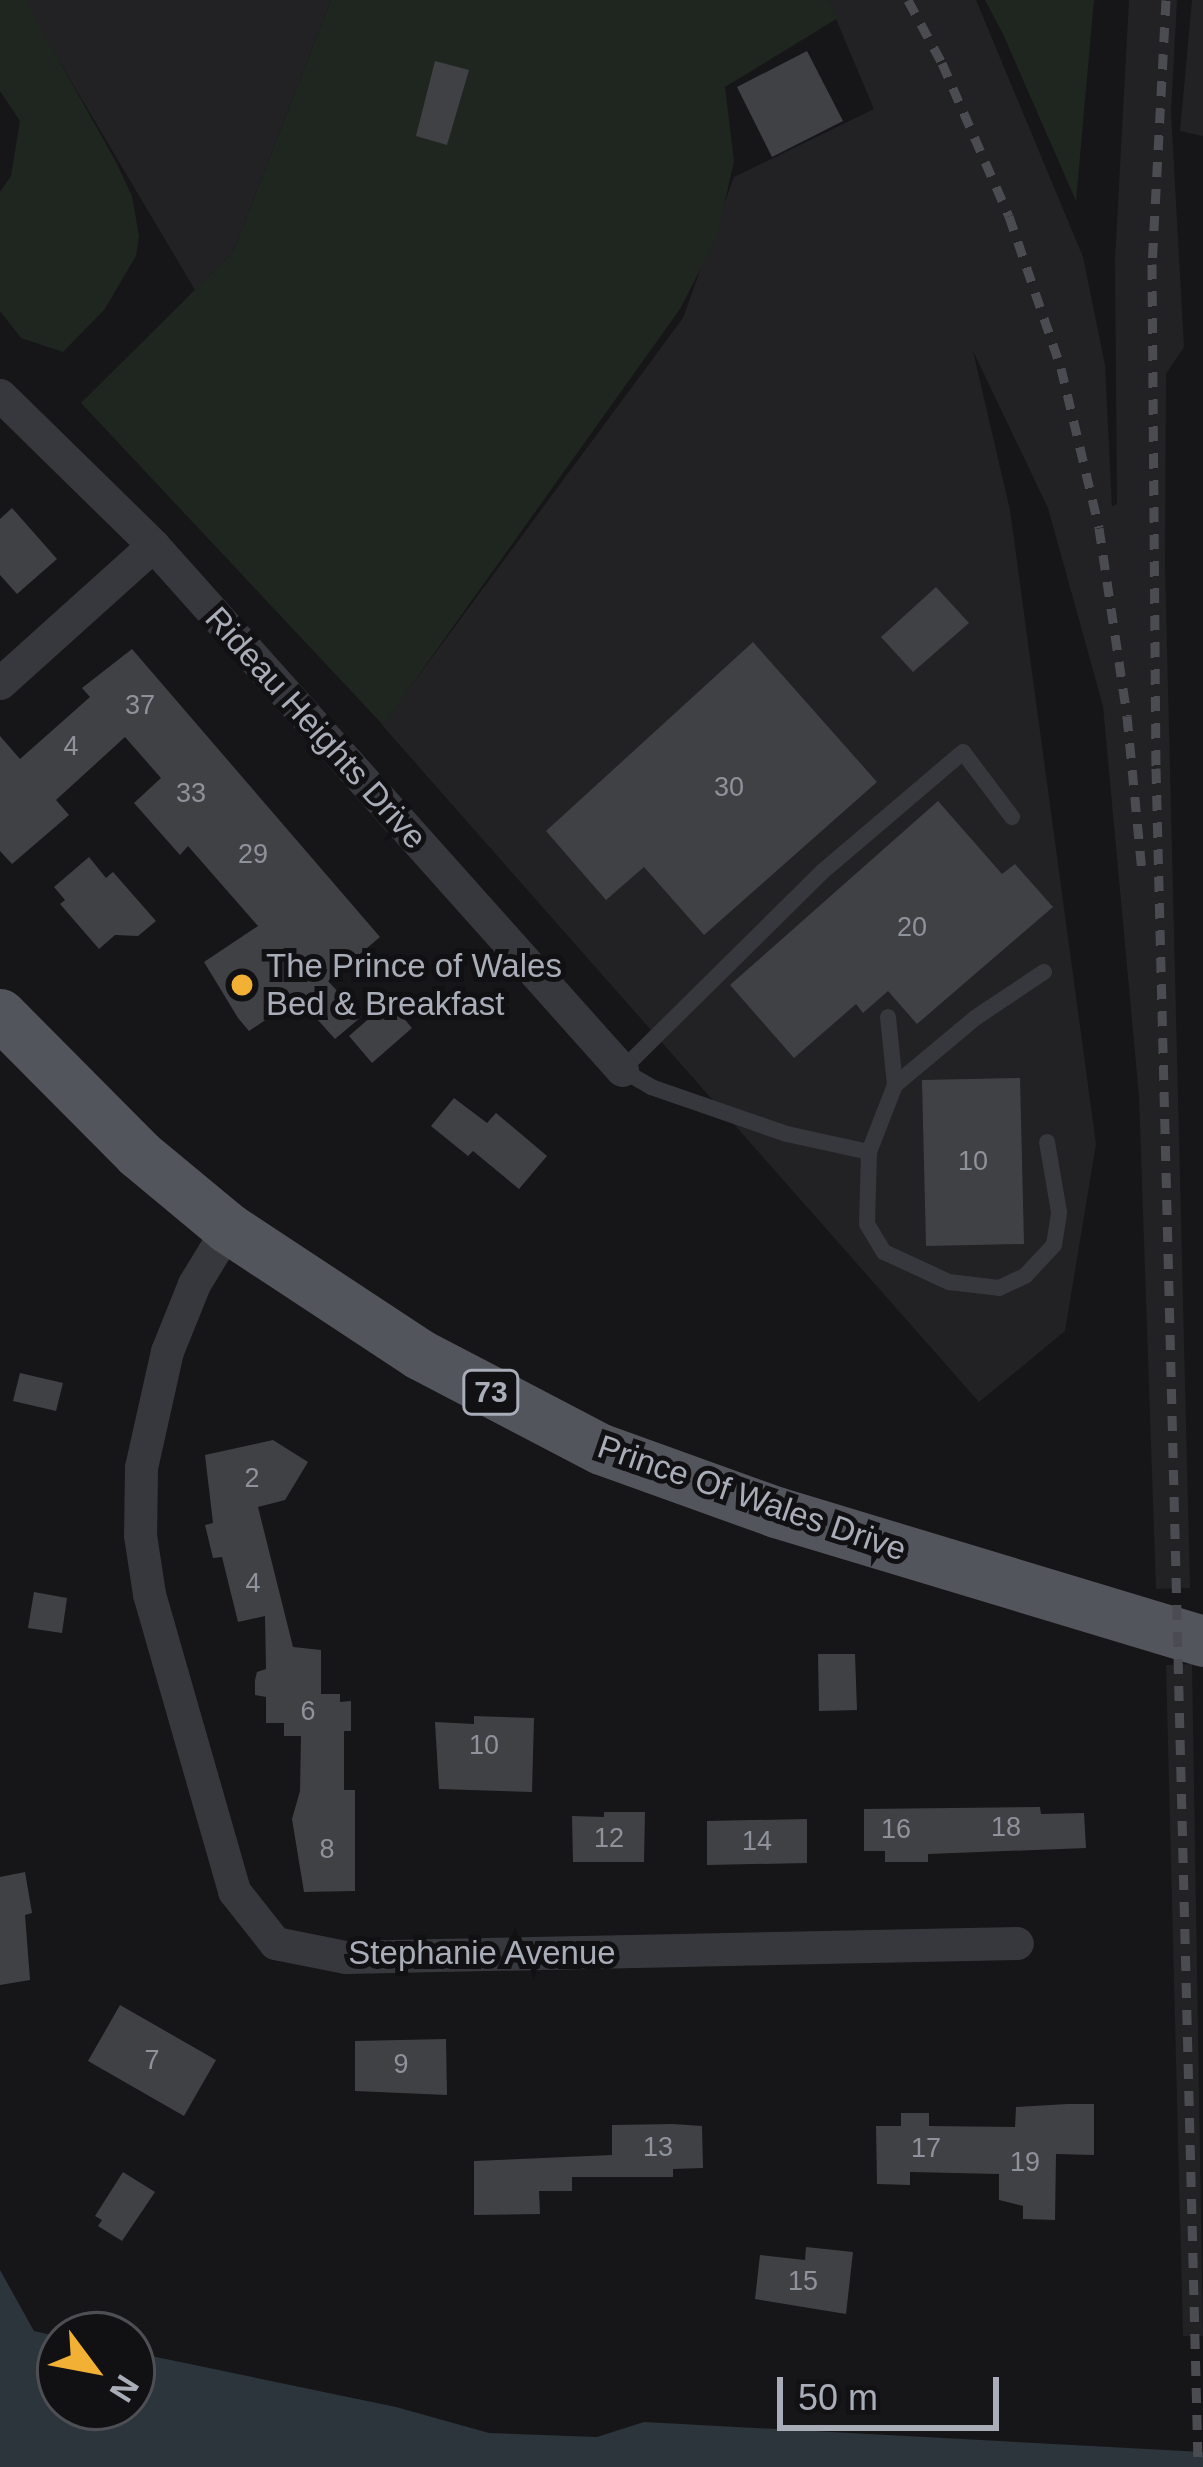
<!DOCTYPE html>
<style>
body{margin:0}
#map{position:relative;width:1203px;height:2467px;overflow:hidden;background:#161618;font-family:Arial,sans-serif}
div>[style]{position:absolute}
.built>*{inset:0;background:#222225}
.green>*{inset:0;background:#1e261f}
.water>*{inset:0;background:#2c353c}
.building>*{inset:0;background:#404145}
.lane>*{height:16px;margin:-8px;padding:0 8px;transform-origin:8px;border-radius:8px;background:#37383d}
.street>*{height:33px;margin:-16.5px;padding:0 16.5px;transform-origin:16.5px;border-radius:16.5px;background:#37383d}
.primary>*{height:51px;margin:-25.5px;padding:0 25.5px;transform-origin:25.5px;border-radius:25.5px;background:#53555c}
.rail>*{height:9px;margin-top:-4.5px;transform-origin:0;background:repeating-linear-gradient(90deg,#4a4c52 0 15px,transparent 0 27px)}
.dots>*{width:33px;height:33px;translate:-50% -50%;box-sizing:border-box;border:6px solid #111113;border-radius:50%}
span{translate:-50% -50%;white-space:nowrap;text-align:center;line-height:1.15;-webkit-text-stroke:10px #111113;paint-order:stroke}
.number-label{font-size:27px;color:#8e929b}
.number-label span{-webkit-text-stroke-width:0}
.shield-label span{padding:3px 9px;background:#111113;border:3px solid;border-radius:9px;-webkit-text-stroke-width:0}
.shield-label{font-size:30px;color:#a8adb8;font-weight:700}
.street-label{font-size:33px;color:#a8adb8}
.poi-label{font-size:33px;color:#a8adb8}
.left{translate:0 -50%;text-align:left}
.north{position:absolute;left:36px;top:2311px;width:120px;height:120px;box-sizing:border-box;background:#111113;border:3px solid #4d4f55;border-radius:50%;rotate:122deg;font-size:33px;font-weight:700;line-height:48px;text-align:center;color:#a8adb8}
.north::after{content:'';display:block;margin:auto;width:42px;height:54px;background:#f2b134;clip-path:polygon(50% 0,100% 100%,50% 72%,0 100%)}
.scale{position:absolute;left:777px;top:2377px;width:222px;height:54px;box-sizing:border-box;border:6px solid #a8adb8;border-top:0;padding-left:15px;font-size:36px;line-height:42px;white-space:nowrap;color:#a8adb8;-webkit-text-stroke:9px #111113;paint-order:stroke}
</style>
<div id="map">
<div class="built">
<i style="clip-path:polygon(23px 0,331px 0,233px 252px,195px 290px)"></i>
<i style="clip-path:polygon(828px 0,976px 0,1083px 257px,1105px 365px,1112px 506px,1117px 504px,1115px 260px,1129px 0,1177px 0,1171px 112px,1184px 347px,1166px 374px,1165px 565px,1190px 1588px,1156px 1589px,1139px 1096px,1103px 706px,1048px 508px,973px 351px,1010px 510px,1096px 1144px,1065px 1331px,979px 1402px,382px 725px,683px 318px,734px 177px,874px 109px)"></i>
<i style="clip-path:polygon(1192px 0,1203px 0,1203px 136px,1180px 131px)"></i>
<i style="clip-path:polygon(1192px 1664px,1203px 2336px,1183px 2336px,1166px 1665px)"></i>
</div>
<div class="green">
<i style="clip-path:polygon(0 0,25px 0,115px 160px,132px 196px,139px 236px,136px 256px,104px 310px,63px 352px,21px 338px,0 311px,0 192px,11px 176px,20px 121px,0 91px)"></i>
<i style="clip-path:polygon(331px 0,828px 0,838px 18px,725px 87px,734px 161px,717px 237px,680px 309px,383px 725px,81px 403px,233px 252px)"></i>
<i style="clip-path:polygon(985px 0,1094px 0,1076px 201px,1003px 34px)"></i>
</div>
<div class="water">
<i style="clip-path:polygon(0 2270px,34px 2331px,60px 2337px,60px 2407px,132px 2407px,132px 2352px,396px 2407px,489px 2433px,597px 2437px,644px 2422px,1203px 2452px,1203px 2467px,0 2467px)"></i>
</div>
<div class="building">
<i style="clip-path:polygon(807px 51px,843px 121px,772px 157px,737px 87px)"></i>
<i style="clip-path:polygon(435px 61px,469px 70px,447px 145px,416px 136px)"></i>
<i style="clip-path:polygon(12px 508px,57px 559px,17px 594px,0 575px,0 519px)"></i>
<i style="clip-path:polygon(936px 587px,969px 623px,913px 672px,881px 637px)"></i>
<i style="clip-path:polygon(753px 642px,877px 782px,704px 935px,644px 867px,606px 900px,546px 831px)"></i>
<i style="clip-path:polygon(132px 649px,380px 937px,328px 981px,361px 1017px,335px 1039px,298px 998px,249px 1031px,238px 1018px,204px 962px,258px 926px,188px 846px,180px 855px,134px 803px,161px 778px,125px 737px,56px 800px,69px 815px,12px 864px,0 851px,0 736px,20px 759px,90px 697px,82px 688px)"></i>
<i style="clip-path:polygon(938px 801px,1002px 874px,1015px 864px,1053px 907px,917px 1024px,888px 991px,863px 1013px,856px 1004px,794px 1058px,730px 985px)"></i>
<i style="clip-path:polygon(89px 857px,106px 878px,113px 872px,156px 921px,138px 936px,115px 935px,99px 949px,60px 904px,65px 900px,54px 887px)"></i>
<i style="clip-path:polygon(389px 1001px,412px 1028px,372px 1063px,349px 1036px)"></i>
<i style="clip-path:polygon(1020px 1078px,1024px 1244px,926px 1246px,922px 1080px)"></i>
<i style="clip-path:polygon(454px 1098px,487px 1123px,496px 1113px,547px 1156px,519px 1189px,473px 1151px,468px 1156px,431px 1126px)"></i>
<i style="clip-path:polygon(20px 1373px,63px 1383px,56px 1411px,13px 1401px)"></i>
<i style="clip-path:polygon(273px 1440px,308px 1462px,285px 1500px,258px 1507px,293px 1647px,321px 1650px,321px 1694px,340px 1694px,340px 1702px,351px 1701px,351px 1731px,344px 1731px,344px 1790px,355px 1790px,355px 1891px,304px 1892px,292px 1819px,300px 1791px,301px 1736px,284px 1736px,284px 1723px,266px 1723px,266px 1697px,255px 1695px,255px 1680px,257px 1672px,266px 1669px,265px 1616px,238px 1622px,222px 1557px,213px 1558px,205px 1525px,213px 1523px,205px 1455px)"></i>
<i style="clip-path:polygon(34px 1592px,67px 1598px,62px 1633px,28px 1628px)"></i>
<i style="clip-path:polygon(818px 1654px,855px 1654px,857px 1710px,819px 1711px)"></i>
<i style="clip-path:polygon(474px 1716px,534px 1718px,532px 1792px,439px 1789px,435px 1722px,474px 1724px)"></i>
<i style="clip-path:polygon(1040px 1807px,1041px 1814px,1084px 1813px,1086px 1848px,928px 1854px,928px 1862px,885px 1862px,885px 1851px,864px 1851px,864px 1809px)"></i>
<i style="clip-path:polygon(604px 1812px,645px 1812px,644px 1862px,573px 1862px,572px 1816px,604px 1817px)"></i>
<i style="clip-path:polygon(807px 1819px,807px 1863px,707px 1865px,707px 1821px)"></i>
<i style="clip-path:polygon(25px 1872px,32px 1913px,25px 1915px,30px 1980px,0 1985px,0 1877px)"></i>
<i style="clip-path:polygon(120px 2005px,216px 2060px,184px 2116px,88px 2061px)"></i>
<i style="clip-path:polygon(446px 2039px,447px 2095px,355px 2091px,355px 2041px)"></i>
<i style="clip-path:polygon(1068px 2104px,1094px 2104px,1094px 2155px,1056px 2154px,1055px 2220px,1023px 2219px,1023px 2206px,999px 2200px,999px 2174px,910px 2172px,910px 2185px,877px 2184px,876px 2126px,901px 2126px,901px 2113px,929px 2113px,929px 2126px,1015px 2127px,1016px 2107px)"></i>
<i style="clip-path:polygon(673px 2124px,702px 2126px,703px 2168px,673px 2169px,673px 2177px,572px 2177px,572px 2191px,539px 2191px,540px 2214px,474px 2215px,474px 2161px,612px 2155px,612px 2125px)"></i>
<i style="clip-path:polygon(123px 2172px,155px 2192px,122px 2241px,98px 2226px,102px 2220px,95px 2216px)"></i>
<i style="clip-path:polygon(806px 2247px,853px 2252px,846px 2314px,755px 2299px,760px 2255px,805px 2260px)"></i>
</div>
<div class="lane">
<i style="left:1012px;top:817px;width:81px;rotate:-127deg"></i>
<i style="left:963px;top:752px;width:185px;rotate:139.6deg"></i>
<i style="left:822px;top:872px;width:281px;rotate:135.3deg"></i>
<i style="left:622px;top:1070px;width:34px;rotate:30deg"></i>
<i style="left:651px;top:1087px;width:144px;rotate:19.1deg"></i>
<i style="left:787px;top:1134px;width:84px;rotate:12.4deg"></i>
<i style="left:869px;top:1152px;width:72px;rotate:-68.8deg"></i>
<i style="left:895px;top:1085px;width:104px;rotate:-39.9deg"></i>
<i style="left:975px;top:1018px;width:83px;rotate:-33.7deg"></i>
<i style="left:888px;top:1017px;width:68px;rotate:84.1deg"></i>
<i style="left:869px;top:1152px;width:72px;rotate:91.6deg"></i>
<i style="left:867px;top:1224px;width:33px;rotate:59deg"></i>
<i style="left:884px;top:1252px;width:72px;rotate:24.8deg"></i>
<i style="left:949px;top:1282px;width:50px;rotate:6.8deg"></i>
<i style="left:999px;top:1288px;width:29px;rotate:-25deg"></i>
<i style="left:1025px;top:1276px;width:42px;rotate:-46.9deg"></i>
<i style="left:1054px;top:1245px;width:33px;rotate:-81deg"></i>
<i style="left:1059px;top:1212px;width:71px;rotate:-99.7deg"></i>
</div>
<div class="street">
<i style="left:0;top:395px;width:214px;rotate:44.4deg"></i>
<i style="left:153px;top:545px;width:704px;rotate:48.22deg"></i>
<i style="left:0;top:683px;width:206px;rotate:-42deg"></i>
<i style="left:228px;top:1228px;width:66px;rotate:121.3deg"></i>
<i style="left:194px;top:1284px;width:72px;rotate:111.9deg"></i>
<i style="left:167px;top:1351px;width:119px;rotate:102.6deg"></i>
<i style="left:141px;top:1467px;width:68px;rotate:90.8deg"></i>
<i style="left:140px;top:1535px;width:60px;rotate:81.3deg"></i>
<i style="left:149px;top:1594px;width:309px;rotate:74deg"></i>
<i style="left:234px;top:1891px;width:66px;rotate:51.7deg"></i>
<i style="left:275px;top:1943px;width:71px;rotate:11.3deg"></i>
<i style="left:345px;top:1957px;width:672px;rotate:-1.19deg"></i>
</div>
<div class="primary">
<i style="left:0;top:1014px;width:197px;rotate:45.2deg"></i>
<i style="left:139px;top:1154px;width:116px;rotate:39.7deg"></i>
<i style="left:228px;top:1228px;width:229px;rotate:33.4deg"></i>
<i style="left:419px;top:1354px;width:205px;rotate:27.6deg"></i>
<i style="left:601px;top:1449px;width:186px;rotate:19.8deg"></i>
<i style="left:776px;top:1512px;width:446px;rotate:16.8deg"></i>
</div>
<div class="rail">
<i style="left:908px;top:0;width:72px;rotate:61.6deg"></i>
<i style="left:942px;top:63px;width:167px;rotate:66.4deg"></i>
<i style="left:1009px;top:216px;width:161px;rotate:71.1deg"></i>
<i style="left:1061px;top:368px;width:164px;rotate:76.6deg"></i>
<i style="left:1099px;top:528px;width:190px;rotate:81.5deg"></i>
<i style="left:1127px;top:716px;width:158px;rotate:84.5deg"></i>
<i style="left:1166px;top:0;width:264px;rotate:93deg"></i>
<i style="left:1152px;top:264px;width:504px;rotate:89.55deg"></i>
<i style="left:1156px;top:768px;width:1700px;rotate:88.58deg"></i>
</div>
<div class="dots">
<i style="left:242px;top:985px;background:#f2b134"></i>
</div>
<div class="number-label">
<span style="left:140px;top:706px">37</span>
<span style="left:71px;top:747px">4</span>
<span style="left:729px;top:788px">30</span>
<span style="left:191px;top:794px">33</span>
<span style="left:253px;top:855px">29</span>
<span style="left:912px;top:928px">20</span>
<span style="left:973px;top:1162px">10</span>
<span style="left:252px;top:1479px">2</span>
<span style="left:253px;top:1584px">4</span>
<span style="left:308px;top:1712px">6</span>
<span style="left:484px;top:1746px">10</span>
<span style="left:1006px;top:1828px">18</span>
<span style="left:896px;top:1830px">16</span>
<span style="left:609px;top:1839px">12</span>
<span style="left:757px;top:1842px">14</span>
<span style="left:327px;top:1850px">8</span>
<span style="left:152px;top:2061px">7</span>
<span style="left:401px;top:2065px">9</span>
<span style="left:658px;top:2148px">13</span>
<span style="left:926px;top:2149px">17</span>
<span style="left:1025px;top:2163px">19</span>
<span style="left:803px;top:2282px">15</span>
</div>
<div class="shield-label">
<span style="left:491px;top:1392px">73</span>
</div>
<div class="street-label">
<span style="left:316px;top:728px;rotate:48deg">Rideau Heights Drive</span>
<span style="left:752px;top:1498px;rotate:19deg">Prince Of Wales Drive</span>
<span style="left:482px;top:1953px">Stephanie Avenue</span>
</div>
<div class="poi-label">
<span class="left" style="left:266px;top:985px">The Prince of Wales<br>Bed &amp; Breakfast</span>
</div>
<div class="north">N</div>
<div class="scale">50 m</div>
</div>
